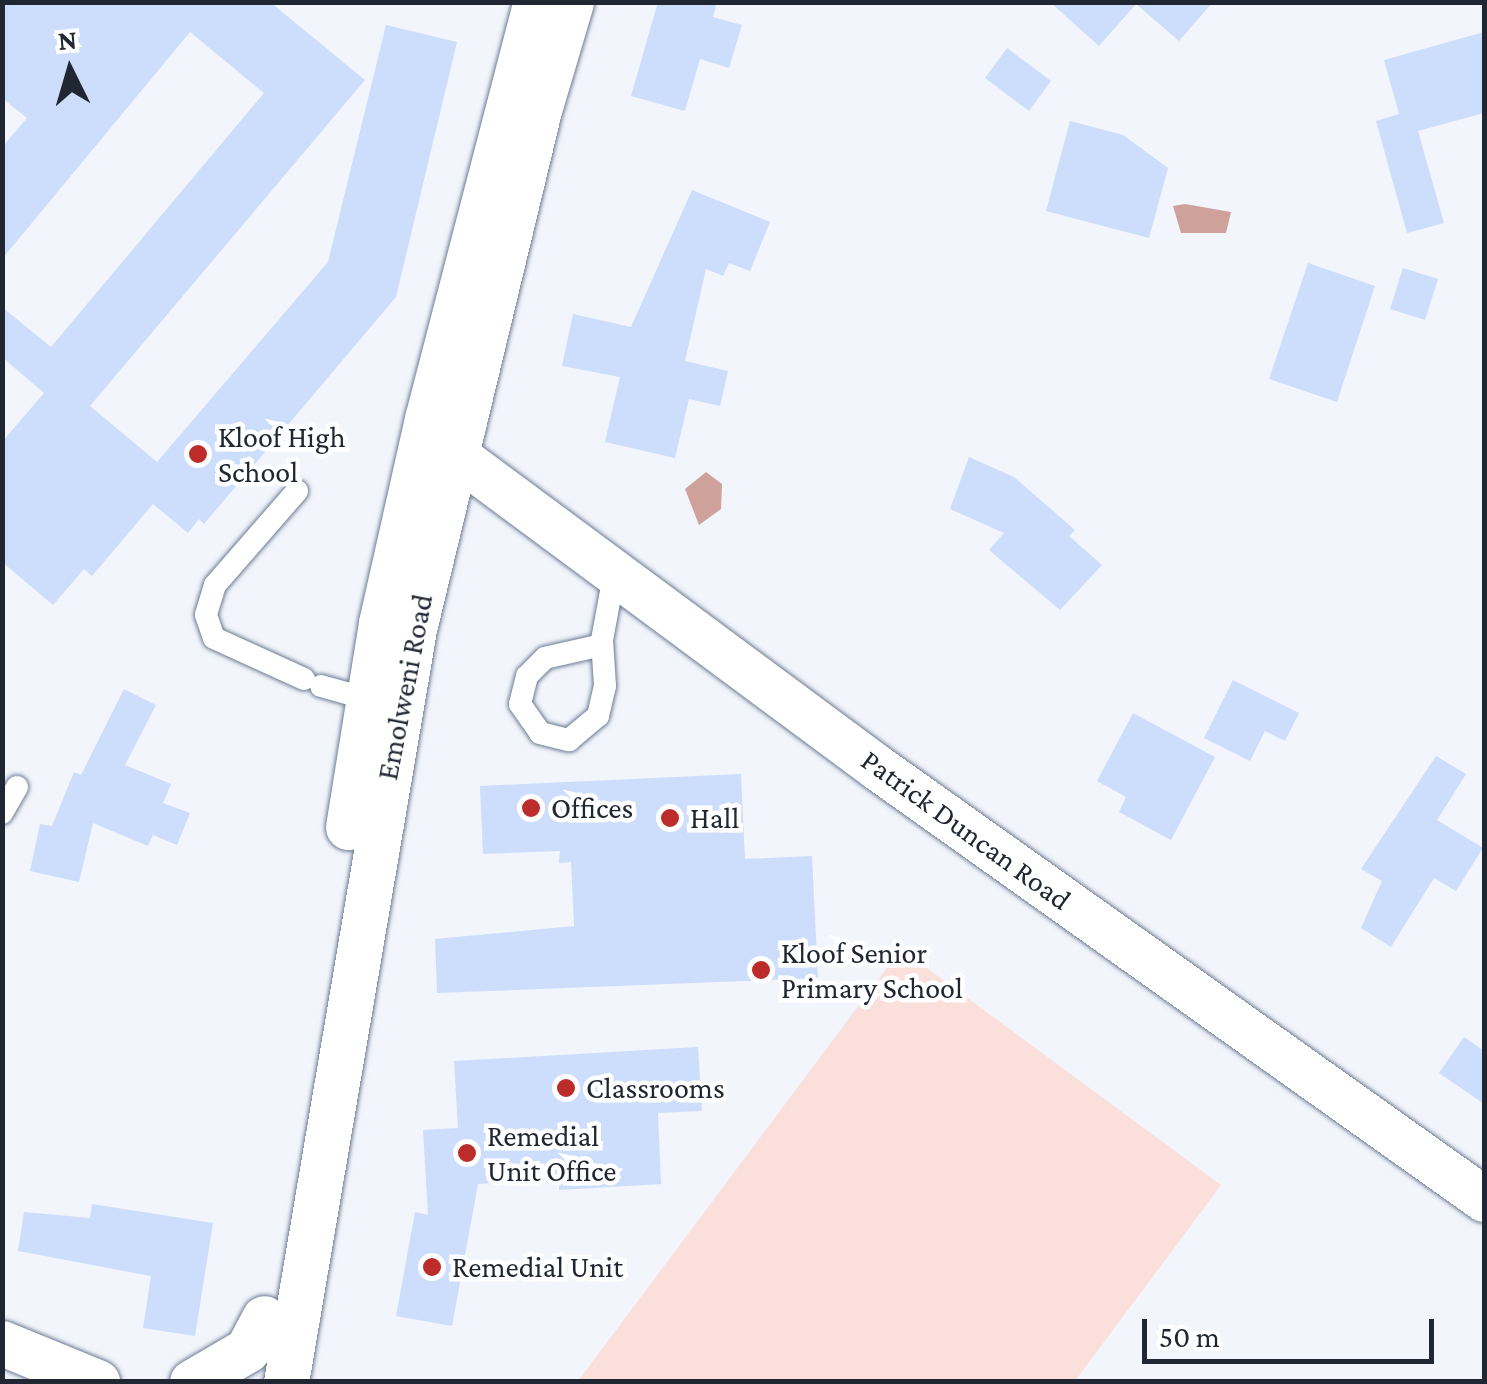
<!DOCTYPE html>
<style>
body{margin:0}
#map{position:relative;width:1487px;height:1384px;overflow:hidden;background:#f2f5fb;font-family:"Crimson Pro",serif}
div>[style]{position:absolute}
.green>*{inset:0;background:#fadfdb}
.water>*{inset:0;background:#cfa19b}
.building>*{inset:0;background:#cdddfc}
.roads{filter:drop-shadow(0 0 2px #6d7b94) drop-shadow(0 0 2px #6d7b94)}
.lane>*{height:22px;margin:-11px;padding:0 11px;transform-origin:11px;border-radius:11px;background:#fff}
.street>*{height:45px;margin:-22.5px;padding:0 22.5px;transform-origin:22.5px;border-radius:22.5px;background:#fff}
.dots>*{width:28px;height:28px;translate:-50% -50%;box-sizing:border-box;border:5px solid #fff;border-radius:50%}
span{translate:-50% -50%;white-space:nowrap;text-align:center;line-height:1.15;-webkit-text-stroke:9px #fff;paint-order:stroke}
.poi-label{font-size:30px;color:#212732}
.left{translate:0 -50%;text-align:left}
.street-label{font-size:30px;color:#212732}
.frame{position:absolute;inset:0;border:5px solid #212732;pointer-events:none}
.north{position:absolute;left:20px;top:20px;width:100px;height:100px;-webkit-text-stroke:8px #fff;paint-order:stroke;rotate:355deg;font-size:28px;font-weight:700;line-height:40px;text-align:center;color:#212732}
.north::after{content:'';display:block;margin:auto;width:35px;height:45px;background:#212732;clip-path:polygon(50% 0,100% 100%,50% 72%,0 100%)}
.scale{position:absolute;left:1142px;top:1319px;width:292px;height:45px;box-sizing:border-box;border:5px solid #212732;border-top:0;padding-left:12px;font-size:30px;line-height:35px;white-space:nowrap;color:#212732;-webkit-text-stroke:8px #fff;paint-order:stroke}
</style>
<div id="map">
<div class="green">
<i style="clip-path:polygon(901px 949px,1221px 1185px,1075px 1381px,578px 1381px)"></i>
</div>
<div class="water">
<i style="clip-path:polygon(1185px 204px,1231px 212px,1226px 233px,1181px 233px,1173px 206px)"></i>
<i style="clip-path:polygon(706px 472px,722px 484px,721px 509px,699px 525px,685px 489px)"></i>
</div>
<div class="building">
<i style="clip-path:polygon(2px 2px,270px 2px,365px 80px,90px 406px,157px 462px,328px 262px,386px 25px,457px 42px,396px 297px,204px 524px,199px 519px,188px 533px,153px 504px,92px 576px,84px 569px,53px 605px,2px 562px,2px 442px,44px 393px,2px 357px,2px 307px,51px 347px,264px 93px,190px 32px,2px 259px,2px 147px,27px 118px,2px 98px)"></i>
<i style="clip-path:polygon(658px 2px,717px 2px,713px 17px,742px 25px,729px 68px,700px 59px,685px 111px,631px 96px)"></i>
<i style="clip-path:polygon(1050px 2px,1213px 2px,1179px 41px,1136px 4px,1099px 46px)"></i>
<i style="clip-path:polygon(1484px 32px,1484px 113px,1418px 131px,1444px 223px,1407px 233px,1376px 121px,1399px 114px,1384px 60px)"></i>
<i style="clip-path:polygon(1007px 48px,1051px 81px,1029px 111px,985px 78px)"></i>
<i style="clip-path:polygon(1070px 121px,1123px 135px,1168px 168px,1149px 238px,1046px 211px)"></i>
<i style="clip-path:polygon(692px 190px,770px 222px,750px 271px,729px 263px,723px 276px,706px 269px,685px 361px,728px 371px,720px 406px,689px 399px,675px 458px,605px 442px,620px 377px,562px 366px,573px 314px,631px 327px)"></i>
<i style="clip-path:polygon(1308px 263px,1375px 286px,1337px 402px,1269px 379px)"></i>
<i style="clip-path:polygon(1403px 268px,1438px 279px,1425px 320px,1390px 309px)"></i>
<i style="clip-path:polygon(969px 457px,1014px 477px,1075px 530px,1069px 536px,1102px 565px,1060px 610px,989px 550px,1004px 533px,950px 509px)"></i>
<i style="clip-path:polygon(1233px 680px,1299px 713px,1285px 741px,1265px 731px,1250px 761px,1204px 738px)"></i>
<i style="clip-path:polygon(124px 689px,156px 705px,125px 765px,171px 784px,163px 803px,190px 813px,177px 845px,153px 835px,148px 846px,93px 823px,79px 882px,30px 871px,40px 824px,52px 826px,74px 772px,81px 775px)"></i>
<i style="clip-path:polygon(1133px 713px,1215px 757px,1171px 840px,1119px 812px,1126px 797px,1097px 781px)"></i>
<i style="clip-path:polygon(1436px 756px,1466px 774px,1437px 820px,1483px 848px,1456px 891px,1434px 878px,1391px 947px,1361px 928px,1382px 881px,1361px 869px)"></i>
<i style="clip-path:polygon(741px 774px,745px 859px,812px 856px,818px 978px,437px 993px,435px 939px,574px 926px,571px 862px,559px 863px,560px 851px,483px 854px,480px 786px)"></i>
<i style="clip-path:polygon(1464px 1037px,1484px 1051px,1484px 1104px,1439px 1073px)"></i>
<i style="clip-path:polygon(698px 1047px,702px 1111px,658px 1113px,661px 1184px,559px 1190px,559px 1179px,478px 1184px,452px 1326px,396px 1316px,415px 1212px,428px 1215px,423px 1130px,458px 1128px,454px 1061px)"></i>
<i style="clip-path:polygon(92px 1204px,213px 1223px,195px 1336px,143px 1328px,151px 1276px,18px 1251px,24px 1212px,90px 1218px)"></i>
</div>
<div class="roads">
<div class="lane">
<i style="left:297px;top:491px;width:125px;rotate:131.1deg"></i>
<i style="left:215px;top:585px;width:31px;rotate:107deg"></i>
<i style="left:206px;top:615px;width:24px;rotate:71deg"></i>
<i style="left:214px;top:638px;width:99px;rotate:24.5deg"></i>
<i style="left:602px;top:645px;width:58px;rotate:167.2deg"></i>
<i style="left:545px;top:658px;width:25px;rotate:135deg"></i>
<i style="left:527px;top:676px;width:29px;rotate:104deg"></i>
<i style="left:520px;top:704px;width:35px;rotate:55deg"></i>
<i style="left:540px;top:733px;width:30px;rotate:14deg"></i>
<i style="left:569px;top:740px;width:38px;rotate:-40deg"></i>
<i style="left:598px;top:716px;width:31px;rotate:-77deg"></i>
<i style="left:605px;top:686px;width:46px;rotate:-93.7deg"></i>
<i style="left:602px;top:640px;width:71px;rotate:-79.5deg"></i>
<i style="left:321px;top:686px;width:49px;rotate:15.5deg"></i>
<i style="left:2px;top:813px;width:30px;rotate:-60deg"></i>
</div>
<div class="street">
<i style="left:453px;top:453px;width:529px;rotate:36.54deg"></i>
<i style="left:878px;top:768px;width:744px;rotate:35.42deg"></i>
<i style="left:348px;top:827px;width:207px;rotate:-80.8deg"></i>
<i style="left:381px;top:623px;width:209px;rotate:-77.3deg"></i>
<i style="left:427px;top:419px;width:431px;rotate:-75.4deg"></i>
<i style="left:2px;top:1343px;width:103px;rotate:22.3deg"></i>
<i style="left:192px;top:1382px;width:64px;rotate:-30.2deg"></i>
<i style="left:247px;top:1350px;width:36px;rotate:-62deg"></i>
<i style="left:286px;top:1382px;width:764px;rotate:-80.35deg"></i>
<i style="left:414px;top:629px;width:534px;rotate:-76.46deg"></i>
<i style="left:539px;top:110px;width:113px;rotate:-73.5deg"></i>
</div>
</div>
<div class="dots">
<i style="left:198px;top:454px;background:#bb2c2a"></i>
<i style="left:531px;top:808px;background:#bb2c2a"></i>
<i style="left:670px;top:818px;background:#bb2c2a"></i>
<i style="left:761px;top:970px;background:#bb2c2a"></i>
<i style="left:566px;top:1088px;background:#bb2c2a"></i>
<i style="left:467px;top:1153px;background:#bb2c2a"></i>
<i style="left:432px;top:1267px;background:#bb2c2a"></i>
</div>
<div class="poi-label">
<span class="left" style="left:218px;top:454px">Kloof High<br>School</span>
<span class="left" style="left:551px;top:808px">Offices</span>
<span class="left" style="left:690px;top:818px">Hall</span>
<span class="left" style="left:781px;top:970px">Kloof Senior<br>Primary School</span>
<span class="left" style="left:586px;top:1088px">Classrooms</span>
<span class="left" style="left:487px;top:1153px">Remedial<br>Unit Office</span>
<span class="left" style="left:452px;top:1267px">Remedial Unit</span>
</div>
<div class="street-label">
<span style="left:405px;top:687px;rotate:-79deg">Emolweni Road</span>
<span style="left:966px;top:830px;rotate:36deg">Patrick Duncan Road</span>
</div>
<div class="frame"></div>
<div class="north">N</div>
<div class="scale">50 m</div>
</div>
